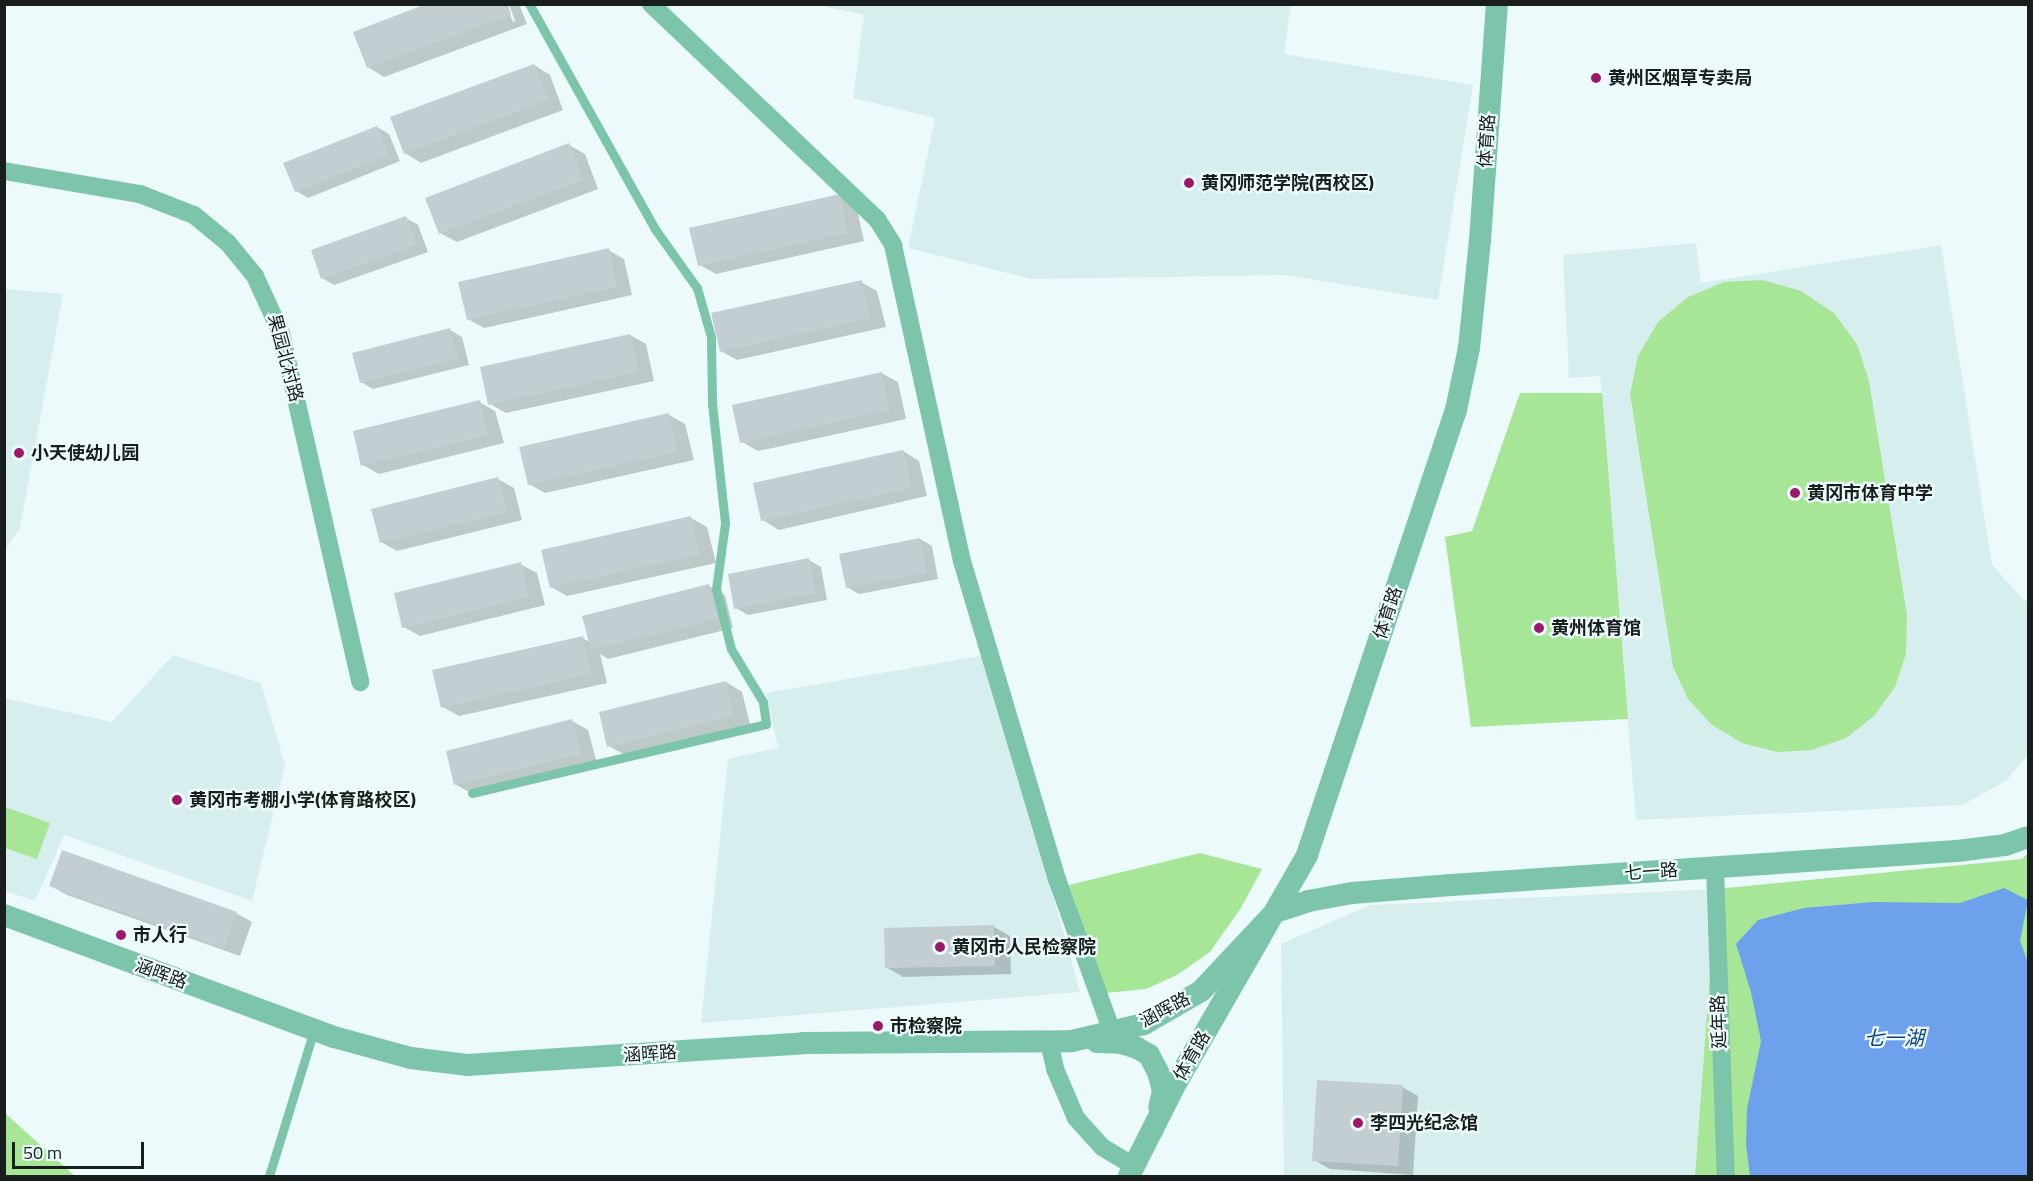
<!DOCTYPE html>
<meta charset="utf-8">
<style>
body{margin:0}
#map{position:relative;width:2033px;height:1181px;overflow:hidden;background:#edfafb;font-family:"Titillium Web","Noto Sans SC",sans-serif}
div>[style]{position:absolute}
.built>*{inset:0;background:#d7eeef}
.green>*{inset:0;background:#a8e697}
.water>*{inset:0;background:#6da1ec}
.shadow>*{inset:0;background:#0003}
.building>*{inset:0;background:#c3ced3}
.service>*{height:9px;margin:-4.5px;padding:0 4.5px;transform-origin:4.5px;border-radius:4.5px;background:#7cc5aa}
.minor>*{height:18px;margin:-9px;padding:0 9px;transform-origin:9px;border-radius:9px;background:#7cc5aa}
.tertiary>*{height:22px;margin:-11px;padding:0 11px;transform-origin:11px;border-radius:11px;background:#7cc5aa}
.dots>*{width:16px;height:16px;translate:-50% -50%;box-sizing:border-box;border:3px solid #edfafb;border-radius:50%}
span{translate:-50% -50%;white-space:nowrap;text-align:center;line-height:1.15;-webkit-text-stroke:4.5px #edfafb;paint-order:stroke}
.poi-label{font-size:18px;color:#181d1d;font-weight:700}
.left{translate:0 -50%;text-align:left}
.street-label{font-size:18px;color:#181d1d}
.water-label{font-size:20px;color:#104184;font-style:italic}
.frame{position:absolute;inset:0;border:6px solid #181d1d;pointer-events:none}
.scale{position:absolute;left:12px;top:1142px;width:132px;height:27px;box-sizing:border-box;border:3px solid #181d1d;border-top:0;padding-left:8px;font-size:18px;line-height:21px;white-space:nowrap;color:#181d1d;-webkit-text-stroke:4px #edfafb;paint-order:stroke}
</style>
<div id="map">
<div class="built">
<i style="clip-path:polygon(817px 5px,1291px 5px,1284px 54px,1473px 85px,1438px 300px,1286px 275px,1031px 279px,908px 248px,935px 118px,853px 98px,864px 15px)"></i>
<i style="clip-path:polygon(1696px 243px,1701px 283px,1941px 245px,1992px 565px,2023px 599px,2028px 601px,2028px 755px,2006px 781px,1962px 805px,1636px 820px,1600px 376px,1569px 378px,1563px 255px)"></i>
<i style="clip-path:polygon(5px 289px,63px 294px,20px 528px,5px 550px)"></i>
<i style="clip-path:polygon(173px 655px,261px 683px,285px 765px,252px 901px,64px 835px,35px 901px,5px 891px,5px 698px,112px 722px)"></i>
<i style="clip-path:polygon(986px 655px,1080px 992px,701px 1023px,728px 759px,778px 748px,766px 693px)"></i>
<i style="clip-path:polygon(1716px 889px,1695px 1176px,1284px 1176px,1281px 944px,1370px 905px)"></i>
</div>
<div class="green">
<i style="clip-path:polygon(1763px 280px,1801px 291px,1834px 313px,1857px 344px,1869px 381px,1907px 615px,1906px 654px,1895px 687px,1874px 716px,1846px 738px,1812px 750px,1777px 752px,1742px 743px,1712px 725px,1688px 699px,1673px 667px,1630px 394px,1638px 356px,1658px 322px,1688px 297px,1724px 282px)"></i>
<i style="clip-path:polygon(1520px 393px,1602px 393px,1628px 719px,1471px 727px,1445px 537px,1472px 531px)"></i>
<i style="clip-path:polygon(5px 807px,50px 823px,37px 859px,5px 848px)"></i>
<i style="clip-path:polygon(1200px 853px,1262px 869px,1241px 908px,1210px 952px,1177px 975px,1146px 989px,1106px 993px,1069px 885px)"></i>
<i style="clip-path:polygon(2028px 853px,2028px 1176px,1695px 1176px,1716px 889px,2022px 859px)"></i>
<i style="clip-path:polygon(5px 1113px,75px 1176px,5px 1176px)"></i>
</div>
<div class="water">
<i style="clip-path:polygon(2004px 888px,2028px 900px,2020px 941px,2028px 963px,2028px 1176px,1750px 1176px,1746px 1145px,1747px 1109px,1761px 1041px,1751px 992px,1736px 944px,1758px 920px,1804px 908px,1873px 902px,1960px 903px)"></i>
</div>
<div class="shadow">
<i style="clip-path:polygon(506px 4px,513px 22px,515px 21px,509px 4px,519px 4px,527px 24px,384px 77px,368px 67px)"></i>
<i style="clip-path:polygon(534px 65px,550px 75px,563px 110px,421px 163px,405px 153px)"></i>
<i style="clip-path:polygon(377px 127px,389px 134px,400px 161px,308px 198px,296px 191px)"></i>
<i style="clip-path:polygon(569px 145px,585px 154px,598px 189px,457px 242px,440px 233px)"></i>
<i style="clip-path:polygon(839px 196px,856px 205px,864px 241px,716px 274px,700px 265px)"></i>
<i style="clip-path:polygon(406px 218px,418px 225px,428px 252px,334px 285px,322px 278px)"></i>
<i style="clip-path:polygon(608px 250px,624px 259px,632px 295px,484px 328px,468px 319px)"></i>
<i style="clip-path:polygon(861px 282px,877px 291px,886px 327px,737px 360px,721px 351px)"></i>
<i style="clip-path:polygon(450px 330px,462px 337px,469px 365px,373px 389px,361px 382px)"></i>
<i style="clip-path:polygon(630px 335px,646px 344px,654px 381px,506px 413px,490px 404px)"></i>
<i style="clip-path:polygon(881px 373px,898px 382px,906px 419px,758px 451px,742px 442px)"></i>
<i style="clip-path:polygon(479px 402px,495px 411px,504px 443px,379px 474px,363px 465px)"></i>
<i style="clip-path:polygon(669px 415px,685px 424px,694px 460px,545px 493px,529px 484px)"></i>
<i style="clip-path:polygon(903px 451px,919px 461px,927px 496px,779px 530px,763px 520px)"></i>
<i style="clip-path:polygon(498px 479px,514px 488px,522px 520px,397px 551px,381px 542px)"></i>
<i style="clip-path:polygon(691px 518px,707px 527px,716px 563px,567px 596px,551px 587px)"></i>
<i style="clip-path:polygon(920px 539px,932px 546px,938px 579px,859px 594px,847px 587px)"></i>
<i style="clip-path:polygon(809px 560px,821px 567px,827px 600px,748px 615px,736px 608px)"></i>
<i style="clip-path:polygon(520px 564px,537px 573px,545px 605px,420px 636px,404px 627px)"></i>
<i style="clip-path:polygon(709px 586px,725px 595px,733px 628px,608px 659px,600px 654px,607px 683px,459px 716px,443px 707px,582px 638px,590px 642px)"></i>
<i style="clip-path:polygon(726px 682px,742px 692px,750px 724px,625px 755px,609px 746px)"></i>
<i style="clip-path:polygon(572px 721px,588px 730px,597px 763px,472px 794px,455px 784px)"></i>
<i style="clip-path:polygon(51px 886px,236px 913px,252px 922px,240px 956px,67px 895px)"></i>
<i style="clip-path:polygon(994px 927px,1010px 936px,1011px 974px,903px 977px,886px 967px)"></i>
<i style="clip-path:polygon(1402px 1087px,1418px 1096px,1413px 1175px,1330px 1169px,1314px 1160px)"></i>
</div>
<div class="building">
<i style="clip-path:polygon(426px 4px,508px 4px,511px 15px,367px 68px,353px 32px)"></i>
<i style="clip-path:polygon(534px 64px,548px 100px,404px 154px,390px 117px)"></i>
<i style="clip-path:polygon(377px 126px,389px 155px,295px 192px,283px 163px)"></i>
<i style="clip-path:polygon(569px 143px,583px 180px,439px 234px,425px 198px)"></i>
<i style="clip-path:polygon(840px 194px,848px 233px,698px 266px,689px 228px)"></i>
<i style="clip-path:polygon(406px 216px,417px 245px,321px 279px,311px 250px)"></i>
<i style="clip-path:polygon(609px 248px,617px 287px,467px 320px,458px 282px)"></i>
<i style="clip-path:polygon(862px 280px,870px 318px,720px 352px,711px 313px)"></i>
<i style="clip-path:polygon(450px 328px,458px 359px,360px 383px,352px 353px)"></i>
<i style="clip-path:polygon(630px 334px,639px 372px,488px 405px,480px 367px)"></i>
<i style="clip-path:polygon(882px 372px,890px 410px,740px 443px,732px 405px)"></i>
<i style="clip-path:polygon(480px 400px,488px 435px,361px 466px,353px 431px)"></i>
<i style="clip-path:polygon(669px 413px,678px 452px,528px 485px,519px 447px)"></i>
<i style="clip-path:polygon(903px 450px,912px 488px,761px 521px,753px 483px)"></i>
<i style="clip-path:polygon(498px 477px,507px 512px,380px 543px,371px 509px)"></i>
<i style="clip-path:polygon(691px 516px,700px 554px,550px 588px,541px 550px)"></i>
<i style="clip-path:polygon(920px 538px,927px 573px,846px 588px,839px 554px)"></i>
<i style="clip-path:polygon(809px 558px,816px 593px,734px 609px,728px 574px)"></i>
<i style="clip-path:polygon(521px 562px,529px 597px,402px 628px,394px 593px)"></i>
<i style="clip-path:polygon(709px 584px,718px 619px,591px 650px,582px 616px)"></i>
<i style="clip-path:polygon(583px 636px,591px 674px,441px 708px,432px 670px)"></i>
<i style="clip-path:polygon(726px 681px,734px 715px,607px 747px,599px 712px)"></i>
<i style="clip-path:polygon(572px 719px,581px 754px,454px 785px,446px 751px)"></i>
<i style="clip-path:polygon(62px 850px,237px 912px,224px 948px,49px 886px)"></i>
<i style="clip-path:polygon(994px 925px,995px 966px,885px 968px,884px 928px)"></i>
<i style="clip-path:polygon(1317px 1080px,1403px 1085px,1398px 1166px,1312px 1161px)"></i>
</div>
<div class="service">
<i style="left:472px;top:793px;width:302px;rotate:-13.2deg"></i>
<i style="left:766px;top:724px;width:22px;rotate:-98deg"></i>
<i style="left:763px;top:702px;width:62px;rotate:-121.1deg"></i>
<i style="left:731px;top:649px;width:62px;rotate:-104deg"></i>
<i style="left:716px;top:589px;width:67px;rotate:-82.2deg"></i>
<i style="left:725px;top:523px;width:121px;rotate:-96.2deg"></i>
<i style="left:712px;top:403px;width:66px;rotate:-90.9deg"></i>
<i style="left:711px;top:337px;width:51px;rotate:-105.9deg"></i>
<i style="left:697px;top:288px;width:72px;rotate:-125.4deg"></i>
<i style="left:655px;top:229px;width:258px;rotate:-119.2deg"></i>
<i style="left:269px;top:1176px;width:153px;rotate:-72.9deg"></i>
</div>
<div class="minor">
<i style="left:651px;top:4px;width:312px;rotate:43.6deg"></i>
<i style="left:877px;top:219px;width:31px;rotate:58deg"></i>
<i style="left:893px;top:245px;width:323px;rotate:77.7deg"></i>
<i style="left:962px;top:561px;width:332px;rotate:73.4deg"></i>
<i style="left:1057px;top:879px;width:163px;rotate:70.2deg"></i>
<i style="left:4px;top:171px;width:138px;rotate:9.6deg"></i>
<i style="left:140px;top:194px;width:58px;rotate:21.3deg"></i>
<i style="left:194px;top:215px;width:44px;rotate:39.5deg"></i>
<i style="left:228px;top:243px;width:43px;rotate:50.7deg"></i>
<i style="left:255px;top:276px;width:63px;rotate:65.5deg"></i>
<i style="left:281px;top:333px;width:358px;rotate:77.2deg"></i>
<i style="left:1715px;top:868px;width:308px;rotate:88deg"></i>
<i style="left:1049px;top:1042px;width:28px;rotate:77deg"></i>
<i style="left:1055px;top:1069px;width:53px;rotate:66.8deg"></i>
<i style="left:1076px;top:1118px;width:39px;rotate:48deg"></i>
<i style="left:1102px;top:1147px;width:37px;rotate:31deg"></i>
</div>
<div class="tertiary">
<i style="left:4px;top:915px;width:352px;rotate:20.3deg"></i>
<i style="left:334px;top:1037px;width:80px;rotate:15.3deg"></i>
<i style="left:411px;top:1058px;width:56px;rotate:7.1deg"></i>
<i style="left:467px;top:1065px;width:338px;rotate:-3.7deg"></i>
<i style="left:804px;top:1043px;width:268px;rotate:-0.4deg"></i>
<i style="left:1072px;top:1041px;width:74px;rotate:-13.3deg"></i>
<i style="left:1144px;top:1024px;width:66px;rotate:-30.1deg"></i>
<i style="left:1201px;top:991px;width:108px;rotate:-46.9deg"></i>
<i style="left:1275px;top:912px;width:35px;rotate:-18deg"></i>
<i style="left:1308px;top:901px;width:45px;rotate:-10.3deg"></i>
<i style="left:1352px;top:893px;width:99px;rotate:-4.6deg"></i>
<i style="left:1451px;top:885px;width:507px;rotate:-3.84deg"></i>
<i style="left:1957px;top:851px;width:48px;rotate:-7.1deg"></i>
<i style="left:2005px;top:845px;width:24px;rotate:-19deg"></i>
<i style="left:1097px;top:1042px;width:24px;rotate:2deg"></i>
<i style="left:1121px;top:1043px;width:17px;rotate:17deg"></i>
<i style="left:1137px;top:1048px;width:14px;rotate:30deg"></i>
<i style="left:1149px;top:1055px;width:19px;rotate:62deg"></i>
<i style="left:1158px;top:1072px;width:20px;rotate:75deg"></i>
<i style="left:1163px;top:1091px;width:17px;rotate:103deg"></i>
<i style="left:1129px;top:1176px;width:102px;rotate:-63.2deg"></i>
<i style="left:1175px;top:1085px;width:265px;rotate:-60.1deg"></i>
<i style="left:1307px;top:855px;width:469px;rotate:-71.5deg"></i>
<i style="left:1456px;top:410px;width:63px;rotate:-78.2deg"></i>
<i style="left:1469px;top:348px;width:109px;rotate:-84.2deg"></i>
<i style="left:1480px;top:240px;width:237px;rotate:-85.9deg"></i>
</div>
<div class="dots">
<i style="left:1596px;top:78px;background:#9b196d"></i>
<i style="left:1189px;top:183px;background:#9b196d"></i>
<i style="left:19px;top:453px;background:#9b196d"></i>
<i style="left:1795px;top:493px;background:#9b196d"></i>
<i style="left:1539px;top:628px;background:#9b196d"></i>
<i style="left:177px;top:800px;background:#9b196d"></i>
<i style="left:121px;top:935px;background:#9b196d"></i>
<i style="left:940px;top:947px;background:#9b196d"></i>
<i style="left:878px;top:1026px;background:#9b196d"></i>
<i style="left:1358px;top:1123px;background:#9b196d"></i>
</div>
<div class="poi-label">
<span class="left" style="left:1608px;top:78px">黄州区烟草专卖局</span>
<span class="left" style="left:1201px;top:183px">黄冈师范学院(西校区)</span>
<span class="left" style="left:31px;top:453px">小天使幼儿园</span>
<span class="left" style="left:1807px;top:493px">黄冈市体育中学</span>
<span class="left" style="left:1551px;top:628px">黄州体育馆</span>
<span class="left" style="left:189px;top:800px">黄冈市考棚小学(体育路校区)</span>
<span class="left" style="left:133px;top:935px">市人行</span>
<span class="left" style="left:952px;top:947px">黄冈市人民检察院</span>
<span class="left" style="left:890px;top:1026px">市检察院</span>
<span class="left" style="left:1370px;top:1123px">李四光纪念馆</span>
</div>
<div class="street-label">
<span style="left:1487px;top:141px;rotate:-86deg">体育路</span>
<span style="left:285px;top:358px;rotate:75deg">果园北村路</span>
<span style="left:1388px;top:613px;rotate:-72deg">体育路</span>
<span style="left:1651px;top:872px;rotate:-4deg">七一路</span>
<span style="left:161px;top:974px;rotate:20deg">涵晖路</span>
<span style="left:1165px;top:1010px;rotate:-28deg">涵晖路</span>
<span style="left:1719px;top:1022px;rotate:-92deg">延年路</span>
<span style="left:650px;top:1054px;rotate:-4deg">涵晖路</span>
<span style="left:1192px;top:1056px;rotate:-60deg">体育路</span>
</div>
<div class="water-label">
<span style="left:1894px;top:1037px">七一湖</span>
</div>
<div class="frame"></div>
<div class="scale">50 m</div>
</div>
